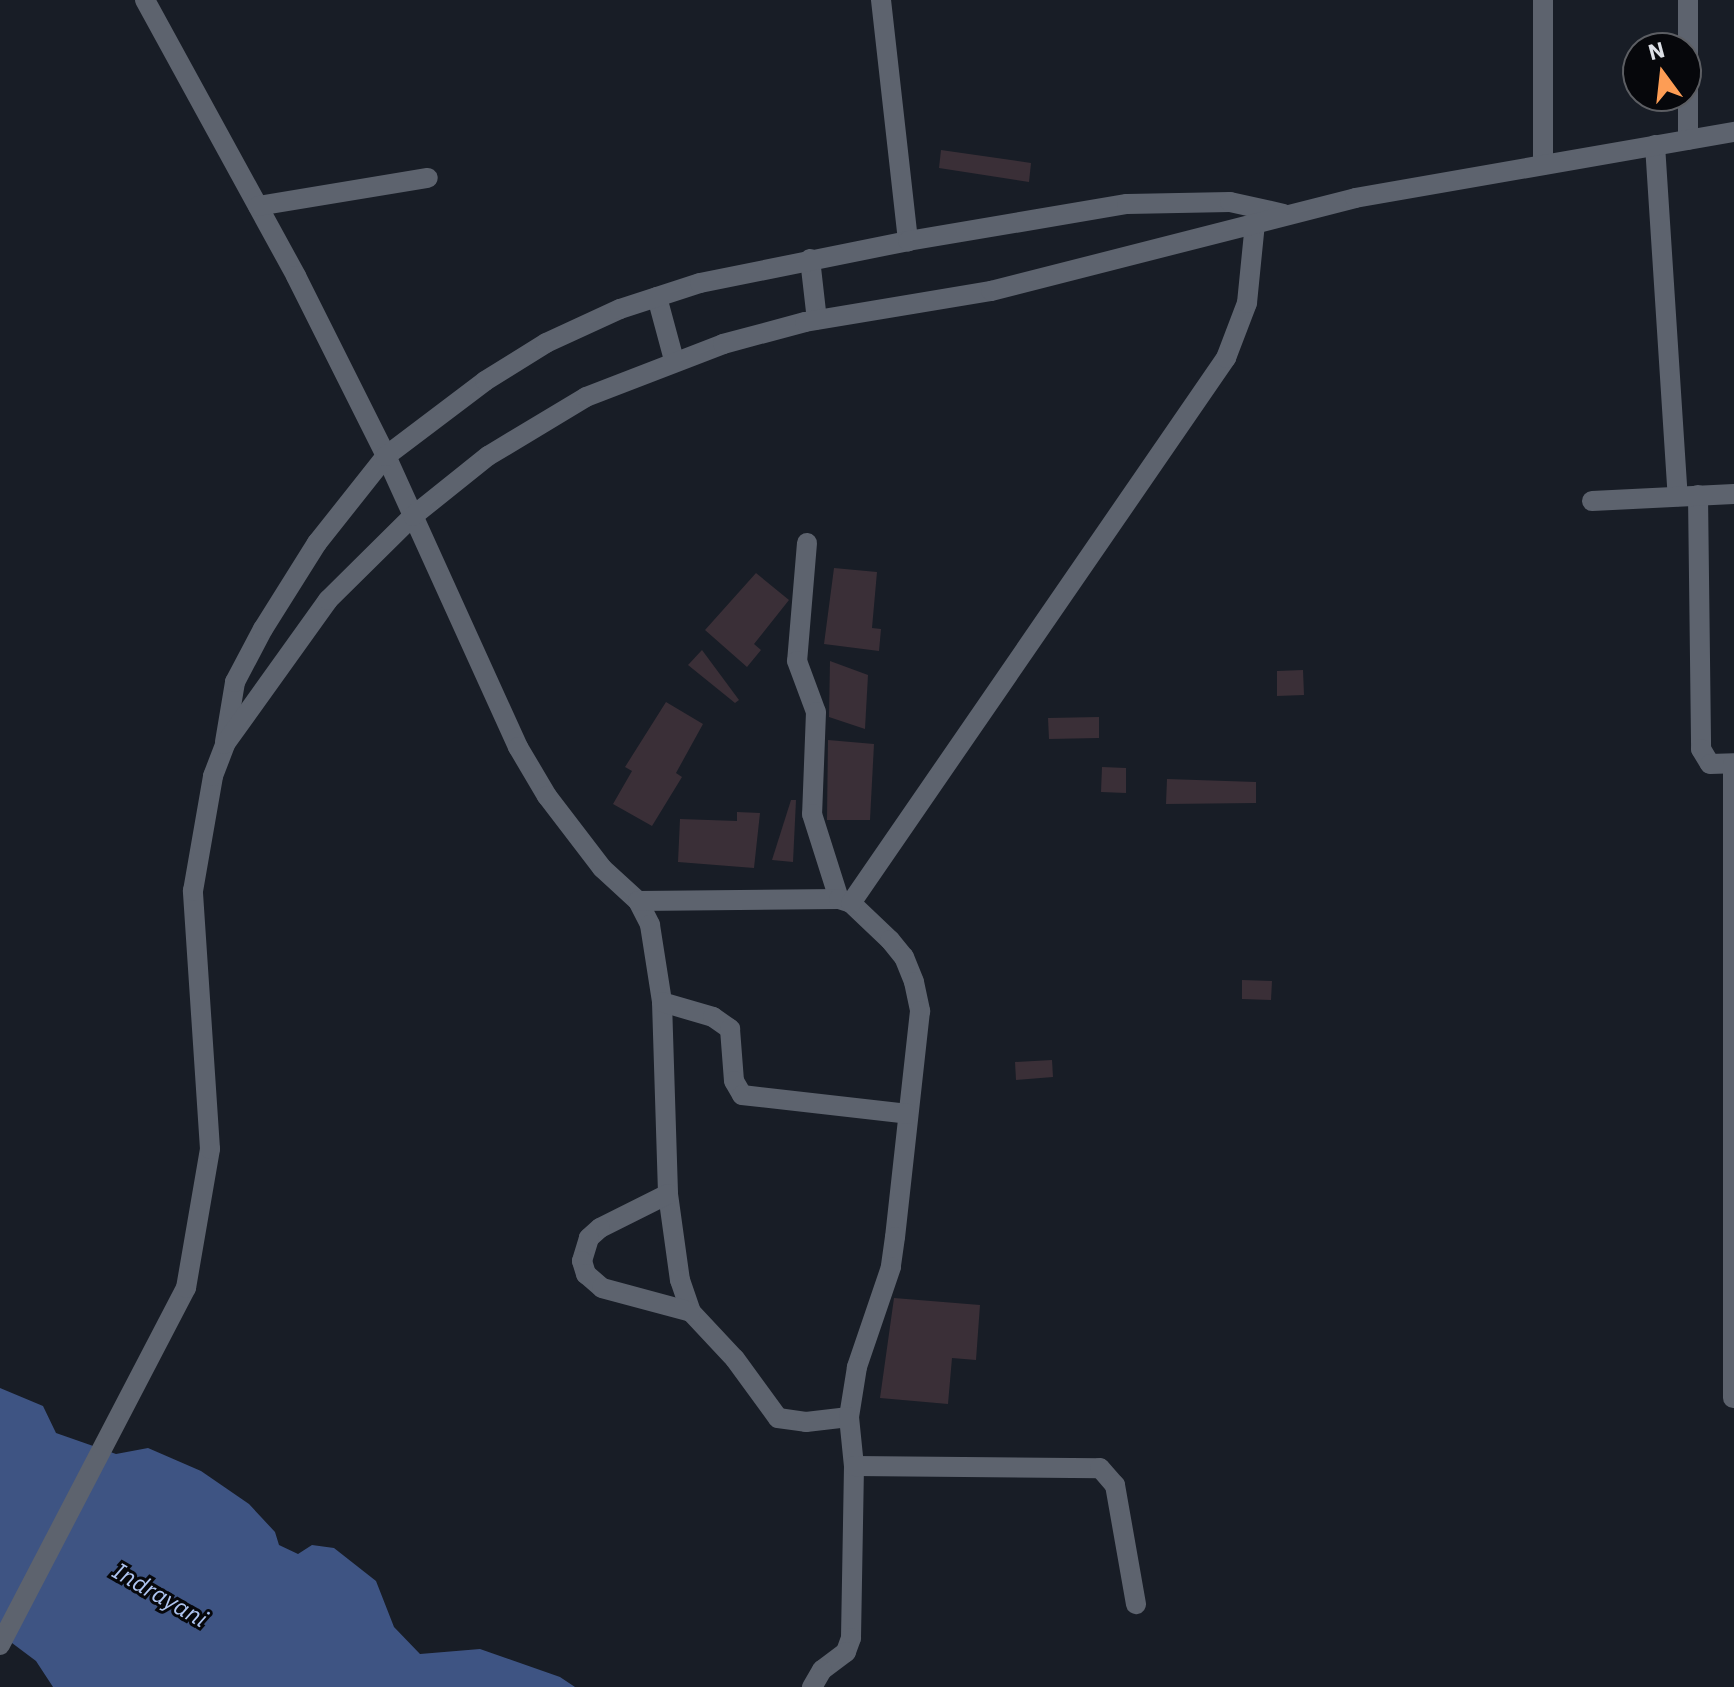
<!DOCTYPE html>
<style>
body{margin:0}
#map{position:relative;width:1734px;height:1687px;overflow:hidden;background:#181d26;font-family:"IBM Plex Sans",sans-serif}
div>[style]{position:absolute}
.water>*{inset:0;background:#3e5483}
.building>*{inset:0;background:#3a2f37}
.minor>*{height:20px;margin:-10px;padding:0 10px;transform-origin:10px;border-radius:10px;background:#5d636e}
span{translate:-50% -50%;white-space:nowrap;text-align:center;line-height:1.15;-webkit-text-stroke:6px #06070b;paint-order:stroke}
.water-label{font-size:24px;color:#afc5f1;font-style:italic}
.north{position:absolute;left:1622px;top:32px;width:80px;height:80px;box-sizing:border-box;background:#06070b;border:2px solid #5c5e63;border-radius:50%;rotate:345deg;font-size:22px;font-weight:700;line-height:32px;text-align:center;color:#dde0e7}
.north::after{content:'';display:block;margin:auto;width:28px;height:36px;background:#fd9d55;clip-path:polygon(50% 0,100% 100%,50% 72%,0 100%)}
</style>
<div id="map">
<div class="water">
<i style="clip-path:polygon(0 1388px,43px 1406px,56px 1433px,116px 1454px,148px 1448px,201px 1471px,249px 1504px,275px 1532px,279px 1545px,298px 1554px,312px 1545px,334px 1548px,376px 1581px,394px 1627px,420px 1654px,480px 1649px,560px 1677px,575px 1687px,53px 1687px,36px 1661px,0 1634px)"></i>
</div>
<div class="building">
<i style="clip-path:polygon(941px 150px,1031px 163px,1029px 182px,939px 168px)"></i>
<i style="clip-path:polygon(834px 568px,877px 572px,872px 628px,881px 629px,879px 651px,824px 644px)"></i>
<i style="clip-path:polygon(756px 573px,789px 600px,754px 644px,761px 650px,747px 667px,705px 630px)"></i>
<i style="clip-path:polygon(702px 650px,739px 700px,735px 703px,688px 665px)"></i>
<i style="clip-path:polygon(830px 661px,868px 675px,865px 729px,829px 717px)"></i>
<i style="clip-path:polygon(1303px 670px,1304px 695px,1277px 696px,1277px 671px)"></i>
<i style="clip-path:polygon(666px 702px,703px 724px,676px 773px,682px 777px,652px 826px,613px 804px,632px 771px,625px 767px)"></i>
<i style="clip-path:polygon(1099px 717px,1099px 738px,1049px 739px,1048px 718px)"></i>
<i style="clip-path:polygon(828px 740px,874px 744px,870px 820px,827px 820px)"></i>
<i style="clip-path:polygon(1102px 767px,1126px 768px,1126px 793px,1101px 792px)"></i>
<i style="clip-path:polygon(1167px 779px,1256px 782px,1256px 803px,1166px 804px)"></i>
<i style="clip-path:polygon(791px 800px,796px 800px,793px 862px,772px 860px)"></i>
<i style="clip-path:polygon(737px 812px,760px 813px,754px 868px,678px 862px,680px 819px,737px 821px)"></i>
<i style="clip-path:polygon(1242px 980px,1272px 981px,1271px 1000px,1242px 999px)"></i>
<i style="clip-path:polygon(1052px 1060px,1053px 1077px,1016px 1080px,1015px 1062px)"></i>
<i style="clip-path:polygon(894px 1298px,980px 1305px,976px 1360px,952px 1358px,948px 1404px,880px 1398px)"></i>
</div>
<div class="minor">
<i style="left:145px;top:0;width:315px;rotate:61.3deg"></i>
<i style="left:296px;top:276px;width:201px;rotate:63.4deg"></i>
<i style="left:386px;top:456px;width:320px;rotate:65.6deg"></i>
<i style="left:518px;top:747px;width:57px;rotate:59.4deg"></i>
<i style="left:547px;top:796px;width:91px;rotate:52.6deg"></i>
<i style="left:602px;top:868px;width:49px;rotate:42.5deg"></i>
<i style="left:638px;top:901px;width:27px;rotate:63deg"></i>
<i style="left:650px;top:925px;width:78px;rotate:81.1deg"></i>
<i style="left:662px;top:1002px;width:192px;rotate:88.2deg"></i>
<i style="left:668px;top:1194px;width:87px;rotate:82.1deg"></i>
<i style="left:680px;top:1280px;width:34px;rotate:71deg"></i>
<i style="left:691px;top:1312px;width:64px;rotate:46.9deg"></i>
<i style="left:735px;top:1359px;width:73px;rotate:53.9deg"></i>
<i style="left:778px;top:1418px;width:28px;rotate:8deg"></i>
<i style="left:806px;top:1422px;width:43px;rotate:-6.6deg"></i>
<i style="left:881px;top:0;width:243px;rotate:83.6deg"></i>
<i style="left:1543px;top:0;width:165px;rotate:90deg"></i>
<i style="left:1688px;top:0;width:140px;rotate:90deg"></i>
<i style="left:1655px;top:145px;width:352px;rotate:86.3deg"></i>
<i style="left:258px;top:206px;width:172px;rotate:-9.4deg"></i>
<i style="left:810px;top:259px;width:61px;rotate:83.5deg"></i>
<i style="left:657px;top:297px;width:65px;rotate:74.9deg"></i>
<i style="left:1698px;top:495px;width:254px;rotate:89.3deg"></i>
<i style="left:1701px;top:749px;width:17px;rotate:59deg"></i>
<i style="left:1710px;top:764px;width:24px;rotate:-2deg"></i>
<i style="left:1592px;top:501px;width:142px;rotate:-2.8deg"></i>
<i style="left:807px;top:543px;width:118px;rotate:94.8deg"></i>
<i style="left:797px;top:661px;width:54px;rotate:69.6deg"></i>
<i style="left:816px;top:712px;width:102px;rotate:92.2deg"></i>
<i style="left:812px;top:814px;width:89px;rotate:72.4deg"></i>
<i style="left:225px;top:742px;width:61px;rotate:-80.5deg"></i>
<i style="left:235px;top:682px;width:60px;rotate:-62.2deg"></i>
<i style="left:263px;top:629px;width:102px;rotate:-57.9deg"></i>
<i style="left:317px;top:543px;width:111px;rotate:-51.6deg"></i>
<i style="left:386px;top:456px;width:124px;rotate:-37.1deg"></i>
<i style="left:485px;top:381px;width:72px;rotate:-31.9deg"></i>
<i style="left:546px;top:343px;width:81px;rotate:-24.7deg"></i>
<i style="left:620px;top:309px;width:84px;rotate:-18deg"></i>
<i style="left:700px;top:283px;width:212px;rotate:-11.4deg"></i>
<i style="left:908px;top:241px;width:222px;rotate:-9.6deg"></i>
<i style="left:1127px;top:204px;width:103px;rotate:-1.1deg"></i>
<i style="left:1230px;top:202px;width:55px;rotate:12.5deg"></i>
<i style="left:1733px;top:764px;width:634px;rotate:90deg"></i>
<i style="left:638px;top:901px;width:201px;rotate:-0.6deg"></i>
<i style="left:839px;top:899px;width:13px;rotate:18deg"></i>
<i style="left:851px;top:903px;width:54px;rotate:43.5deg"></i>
<i style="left:890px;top:940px;width:22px;rotate:51deg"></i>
<i style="left:904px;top:957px;width:27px;rotate:68deg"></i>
<i style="left:914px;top:982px;width:30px;rotate:78deg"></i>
<i style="left:920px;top:1011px;width:227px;rotate:96.3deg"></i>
<i style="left:895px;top:1237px;width:30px;rotate:98deg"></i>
<i style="left:891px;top:1267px;width:106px;rotate:108.8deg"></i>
<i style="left:857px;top:1367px;width:51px;rotate:99.1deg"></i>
<i style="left:849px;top:1417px;width:49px;rotate:84.2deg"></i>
<i style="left:854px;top:1466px;width:172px;rotate:91deg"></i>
<i style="left:851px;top:1638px;width:15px;rotate:110deg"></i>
<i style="left:846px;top:1652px;width:30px;rotate:143deg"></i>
<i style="left:822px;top:1670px;width:20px;rotate:120deg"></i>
<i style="left:851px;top:903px;width:662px;rotate:-55.47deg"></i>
<i style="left:1226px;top:358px;width:59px;rotate:-69.1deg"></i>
<i style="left:1247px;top:303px;width:80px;rotate:-84.3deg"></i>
<i style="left:662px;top:1002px;width:53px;rotate:16.4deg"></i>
<i style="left:713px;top:1017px;width:21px;rotate:35deg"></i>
<i style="left:730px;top:1029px;width:52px;rotate:85.6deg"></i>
<i style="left:734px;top:1081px;width:16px;rotate:60deg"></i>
<i style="left:742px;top:1095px;width:167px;rotate:6.5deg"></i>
<i style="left:668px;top:1194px;width:76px;rotate:153.4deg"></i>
<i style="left:600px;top:1228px;width:15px;rotate:138deg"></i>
<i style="left:589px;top:1238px;width:24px;rotate:107deg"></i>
<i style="left:582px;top:1261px;width:14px;rotate:73deg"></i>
<i style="left:586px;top:1274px;width:21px;rotate:41deg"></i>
<i style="left:602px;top:1288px;width:92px;rotate:15.1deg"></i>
<i style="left:854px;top:1466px;width:246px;rotate:0.5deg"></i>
<i style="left:1100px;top:1468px;width:23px;rotate:49deg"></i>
<i style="left:1115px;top:1485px;width:121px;rotate:80deg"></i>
<i style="left:0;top:1645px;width:403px;rotate:-62.5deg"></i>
<i style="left:186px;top:1288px;width:141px;rotate:-80.2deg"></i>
<i style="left:210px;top:1149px;width:259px;rotate:-93.8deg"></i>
<i style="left:193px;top:891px;width:117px;rotate:-80.1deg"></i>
<i style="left:213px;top:776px;width:34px;rotate:-69deg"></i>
<i style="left:225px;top:744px;width:177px;rotate:-54.4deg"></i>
<i style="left:328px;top:600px;width:120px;rotate:-44.7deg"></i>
<i style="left:413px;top:516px;width:96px;rotate:-38.7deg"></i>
<i style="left:488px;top:456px;width:114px;rotate:-31deg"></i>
<i style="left:586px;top:397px;width:147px;rotate:-21.1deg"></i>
<i style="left:723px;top:344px;width:85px;rotate:-15deg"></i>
<i style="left:805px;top:322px;width:189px;rotate:-9.5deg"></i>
<i style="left:991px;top:291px;width:376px;rotate:-14.3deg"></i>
<i style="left:1355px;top:198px;width:385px;rotate:-9.9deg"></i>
</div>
<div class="water-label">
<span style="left:160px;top:1595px;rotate:30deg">Indrayani</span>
</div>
<div class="north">N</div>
</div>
